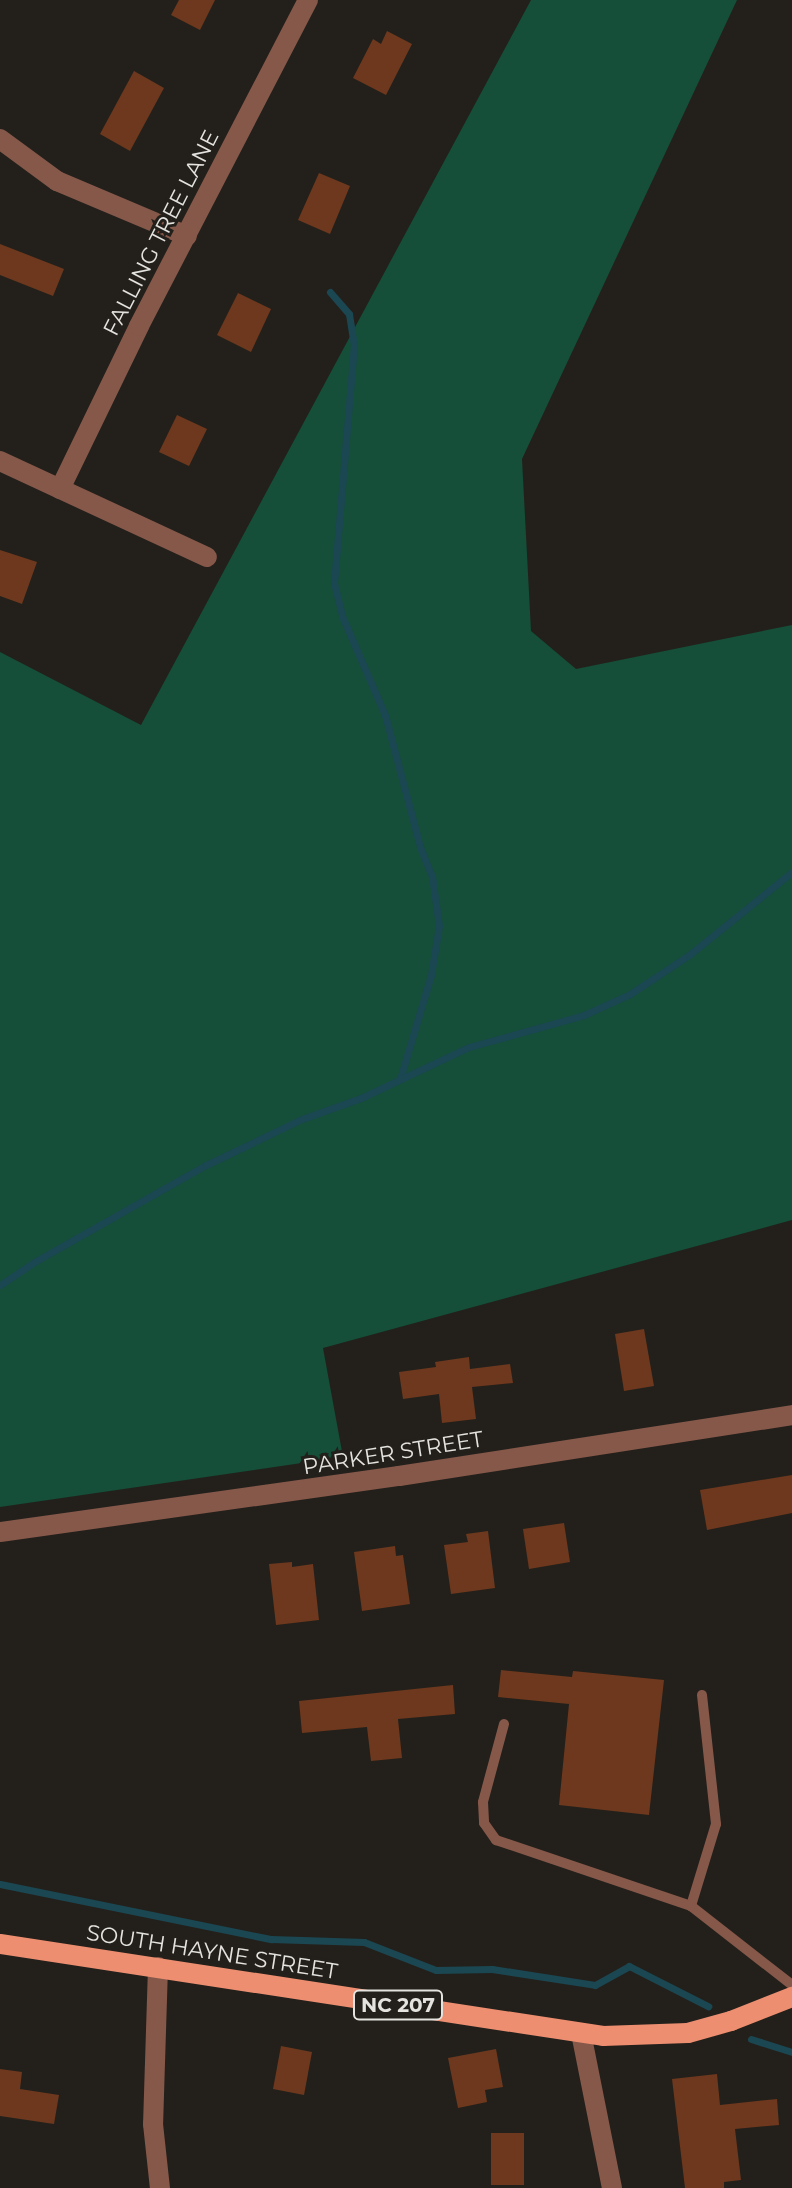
<!DOCTYPE html>
<style>
body{margin:0}
#map{position:relative;width:792px;height:2188px;overflow:hidden;background:#23201b;font-family:Montserrat,sans-serif}
div>[style]{position:absolute}
.green>*{inset:0;background:#154e39}
.stream>*{height:7px;margin:-3.5px;padding:0 3.5px;transform-origin:3.5px;border-radius:3.5px;background:#1b4752}
.building>*{inset:0;background:#6d381d}
.service>*{height:10px;margin:-5px;padding:0 5px;transform-origin:5px;border-radius:5px;background:#86584a}
.minor>*{height:20px;margin:-10px;padding:0 10px;transform-origin:10px;border-radius:10px;background:#86584a}
.primary>*{height:20px;margin:-10px;padding:0 10px;transform-origin:10px;border-radius:10px;background:#ed8e71}
span{translate:-50% -50%;white-space:nowrap;text-align:center;line-height:1.15;-webkit-text-stroke:6px #23201b;paint-order:stroke}
.shield-label span{padding:2px 6px;background:#23201b;border:2px solid;border-radius:6px;-webkit-text-stroke-width:0}
.shield-label{font-size:20px;color:#e5e3df;font-weight:700}
.street-label{font-size:22px;color:#e5e3df}
</style>
<div id="map">
<div class="green">
<i style="clip-path:polygon(531px 0,737px 0,522px 459px,531px 631px,576px 669px,792px 625px,792px 1220px,323px 1348px,343px 1457px,0 1507px,0 652px,141px 725px)"></i>
</div>
<div class="stream">
<i style="left:330px;top:292px;width:29px;rotate:49deg"></i>
<i style="left:349px;top:314px;width:31px;rotate:81deg"></i>
<i style="left:354px;top:345px;width:239px;rotate:94.8deg"></i>
<i style="left:334px;top:583px;width:34px;rotate:76deg"></i>
<i style="left:342px;top:616px;width:108px;rotate:66.5deg"></i>
<i style="left:385px;top:715px;width:137px;rotate:75.1deg"></i>
<i style="left:420px;top:847px;width:31px;rotate:68deg"></i>
<i style="left:432px;top:876px;width:50px;rotate:82deg"></i>
<i style="left:439px;top:926px;width:50px;rotate:99.3deg"></i>
<i style="left:431px;top:975px;width:109px;rotate:106.6deg"></i>
<i style="left:0;top:1285px;width:43px;rotate:-33.7deg"></i>
<i style="left:36px;top:1261px;width:195px;rotate:-29.5deg"></i>
<i style="left:206px;top:1165px;width:106px;rotate:-25.6deg"></i>
<i style="left:302px;top:1119px;width:63px;rotate:-19.6deg"></i>
<i style="left:361px;top:1098px;width:119px;rotate:-25.3deg"></i>
<i style="left:469px;top:1047px;width:119px;rotate:-15.5deg"></i>
<i style="left:584px;top:1015px;width:51px;rotate:-24.5deg"></i>
<i style="left:630px;top:994px;width:71px;rotate:-33.5deg"></i>
<i style="left:689px;top:955px;width:132px;rotate:-38.9deg"></i>
<i style="left:0;top:1884px;width:277px;rotate:11.5deg"></i>
<i style="left:271px;top:1939px;width:93px;rotate:1.8deg"></i>
<i style="left:364px;top:1942px;width:77px;rotate:21.3deg"></i>
<i style="left:436px;top:1970px;width:56px;rotate:-1deg"></i>
<i style="left:492px;top:1969px;width:104px;rotate:8.8deg"></i>
<i style="left:595px;top:1985px;width:39px;rotate:-29deg"></i>
<i style="left:629px;top:1966px;width:89px;rotate:26.9deg"></i>
<i style="left:751px;top:2039px;width:43px;rotate:17.6deg"></i>
</div>
<div class="building">
<i style="clip-path:polygon(179px 0,215px 0,200px 30px,171px 15px)"></i>
<i style="clip-path:polygon(387px 31px,412px 44px,386px 95px,353px 78px,373px 39px,381px 44px)"></i>
<i style="clip-path:polygon(134px 71px,164px 88px,130px 151px,100px 134px)"></i>
<i style="clip-path:polygon(319px 173px,350px 186px,330px 234px,298px 220px)"></i>
<i style="clip-path:polygon(0 244px,64px 269px,53px 296px,0 275px)"></i>
<i style="clip-path:polygon(238px 293px,271px 309px,251px 352px,217px 335px)"></i>
<i style="clip-path:polygon(177px 415px,207px 429px,189px 466px,159px 452px)"></i>
<i style="clip-path:polygon(0 550px,37px 562px,22px 604px,0 596px)"></i>
<i style="clip-path:polygon(644px 1329px,654px 1386px,624px 1391px,615px 1334px)"></i>
<i style="clip-path:polygon(469px 1357px,470px 1369px,510px 1364px,513px 1383px,472px 1387px,476px 1419px,442px 1423px,439px 1394px,403px 1399px,399px 1372px,436px 1367px,435px 1362px)"></i>
<i style="clip-path:polygon(792px 1475px,792px 1513px,707px 1530px,700px 1490px)"></i>
<i style="clip-path:polygon(564px 1523px,570px 1562px,529px 1569px,523px 1529px)"></i>
<i style="clip-path:polygon(488px 1531px,495px 1588px,451px 1594px,444px 1545px,468px 1542px,466px 1534px)"></i>
<i style="clip-path:polygon(395px 1546px,396px 1556px,403px 1555px,410px 1604px,362px 1611px,354px 1552px)"></i>
<i style="clip-path:polygon(292px 1562px,292px 1567px,313px 1564px,319px 1620px,276px 1625px,269px 1564px)"></i>
<i style="clip-path:polygon(501px 1670px,572px 1677px,573px 1671px,664px 1680px,649px 1815px,559px 1805px,569px 1704px,498px 1697px)"></i>
<i style="clip-path:polygon(453px 1685px,455px 1714px,398px 1719px,402px 1758px,371px 1761px,367px 1727px,302px 1733px,299px 1701px)"></i>
<i style="clip-path:polygon(281px 2046px,312px 2052px,304px 2095px,273px 2089px)"></i>
<i style="clip-path:polygon(496px 2049px,503px 2087px,485px 2090px,487px 2102px,458px 2108px,448px 2058px)"></i>
<i style="clip-path:polygon(0 2069px,22px 2072px,20px 2089px,59px 2095px,54px 2124px,0 2116px)"></i>
<i style="clip-path:polygon(717px 2074px,720px 2105px,777px 2099px,779px 2125px,735px 2129px,741px 2180px,724px 2182px,724px 2188px,685px 2188px,672px 2079px)"></i>
<i style="clip-path:polygon(491px 2133px,524px 2133px,524px 2185px,491px 2185px)"></i>
</div>
<div class="service">
<i style="left:702px;top:1695px;width:130px;rotate:83.8deg"></i>
<i style="left:716px;top:1824px;width:86px;rotate:107deg"></i>
<i style="left:691px;top:1906px;width:128px;rotate:38deg"></i>
<i style="left:504px;top:1724px;width:81px;rotate:105.1deg"></i>
<i style="left:483px;top:1802px;width:21px;rotate:87deg"></i>
<i style="left:484px;top:1823px;width:21px;rotate:55deg"></i>
<i style="left:496px;top:1840px;width:206px;rotate:18.7deg"></i>
</div>
<div class="minor">
<i style="left:0;top:139px;width:71px;rotate:36.4deg"></i>
<i style="left:57px;top:181px;width:141px;rotate:22.9deg"></i>
<i style="left:0;top:461px;width:228px;rotate:24.9deg"></i>
<i style="left:60px;top:489px;width:181px;rotate:-64.1deg"></i>
<i style="left:139px;top:326px;width:367px;rotate:-62.6deg"></i>
<i style="left:0;top:1532px;width:403px;rotate:-8deg"></i>
<i style="left:399px;top:1476px;width:398px;rotate:-8.8deg"></i>
<i style="left:158px;top:1967px;width:157px;rotate:91.8deg"></i>
<i style="left:153px;top:2124px;width:64px;rotate:83.8deg"></i>
<i style="left:581px;top:2033px;width:158px;rotate:78.7deg"></i>
</div>
<div class="primary">
<i style="left:0;top:1944px;width:610px;rotate:8.67deg"></i>
<i style="left:603px;top:2036px;width:85px;rotate:-2deg"></i>
<i style="left:688px;top:2033px;width:45px;rotate:-15.6deg"></i>
<i style="left:731px;top:2021px;width:66px;rotate:-21.5deg"></i>
</div>
<div class="shield-label">
<span style="left:398px;top:2005px">NC 207</span>
</div>
<div class="street-label">
<span style="left:161px;top:233px;rotate:-63deg">FALLING TREE LANE</span>
<span style="left:393px;top:1453px;rotate:-9deg">PARKER STREET</span>
<span style="left:212px;top:1952px;rotate:9deg">SOUTH HAYNE STREET</span>
</div>
</div>
